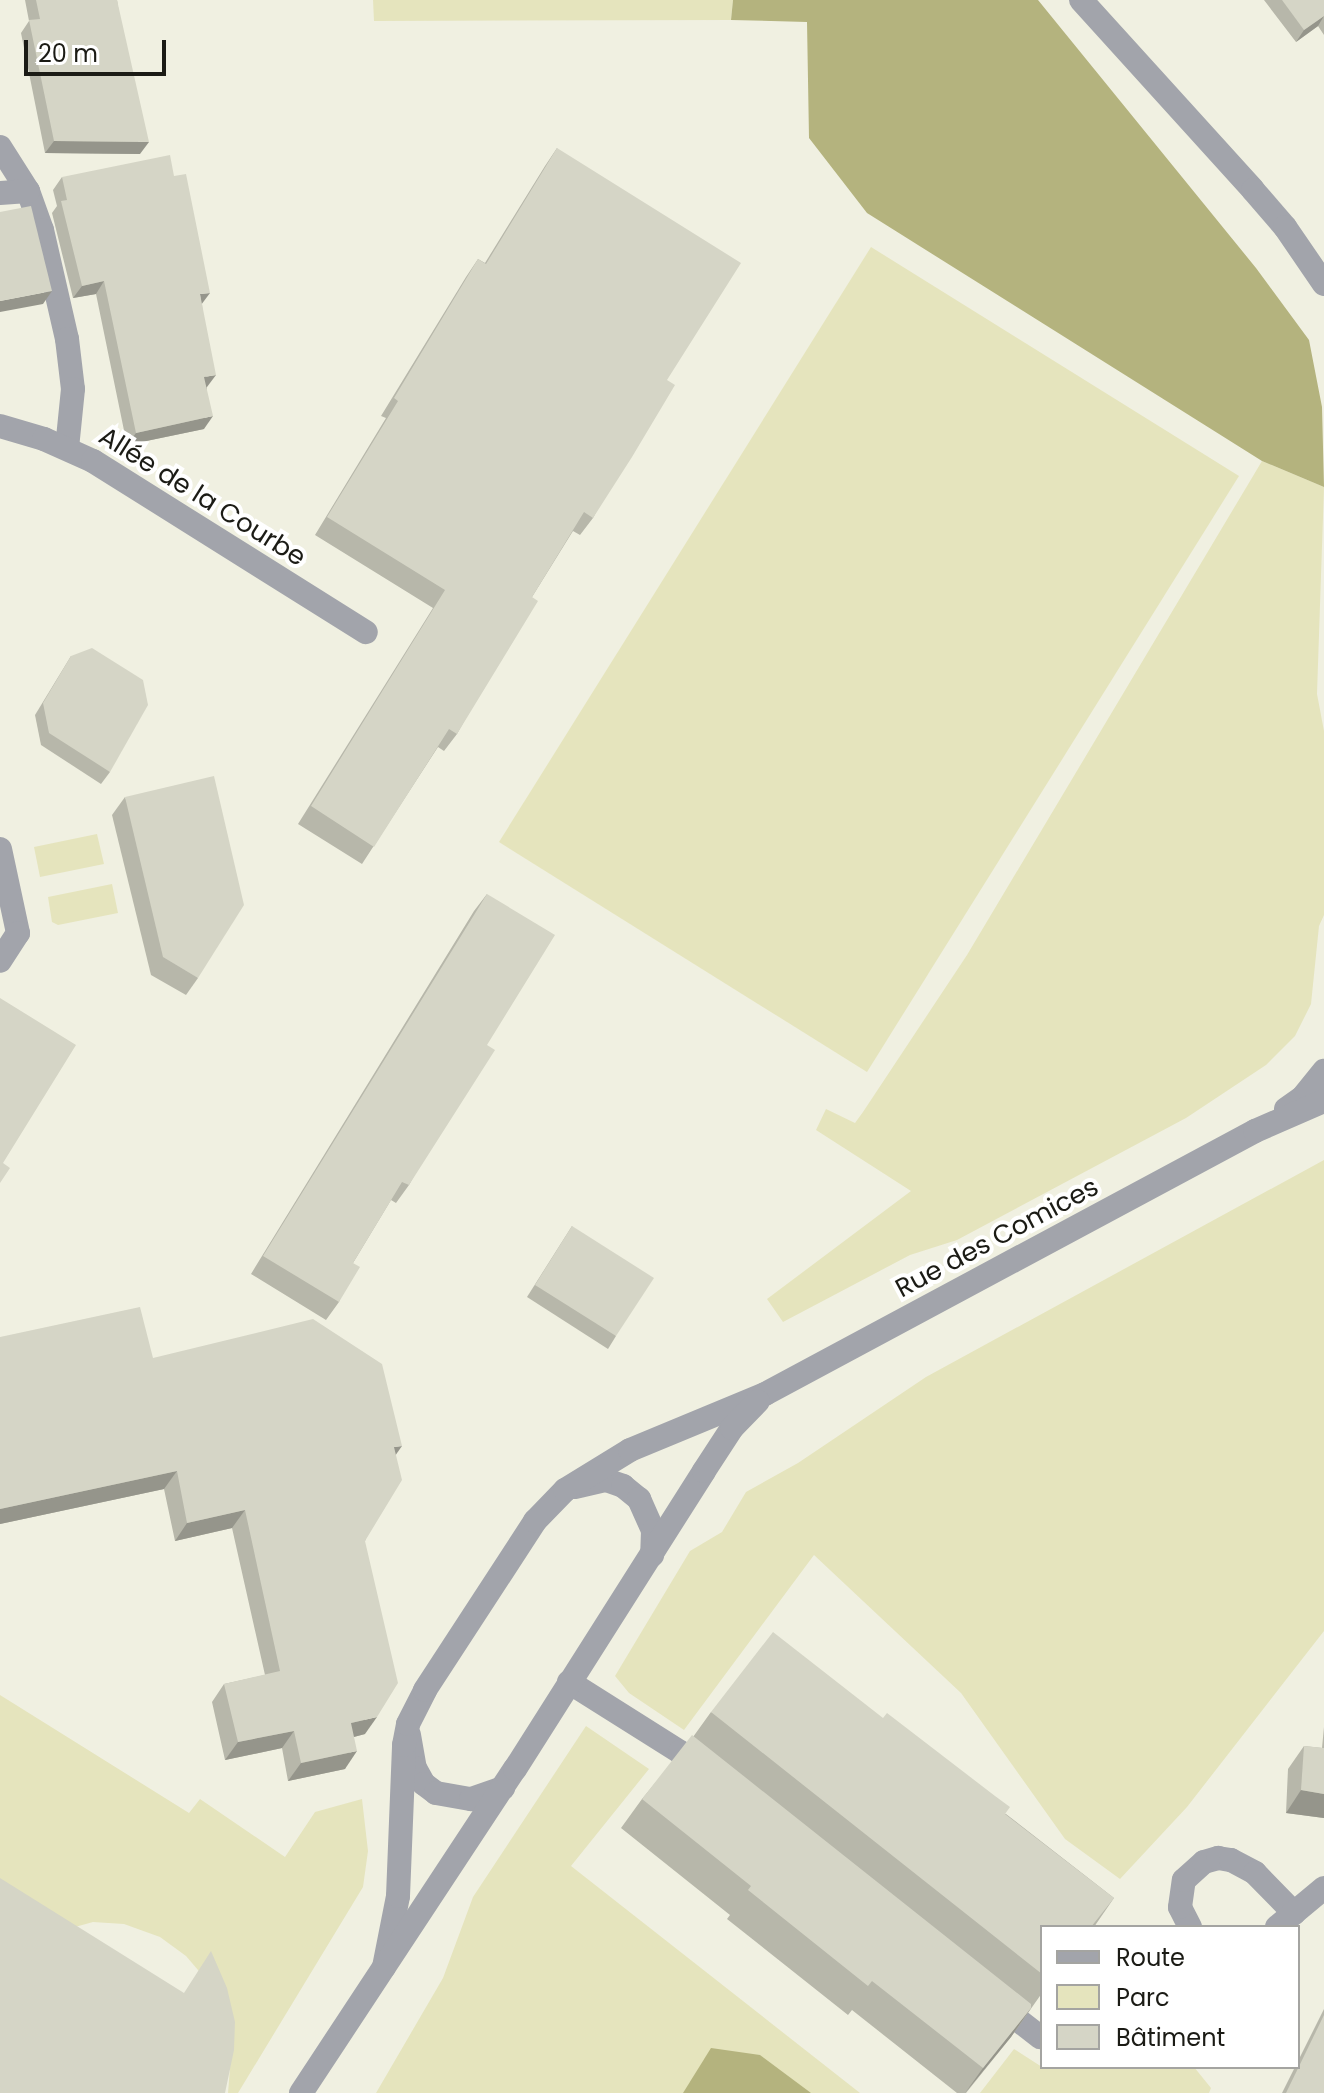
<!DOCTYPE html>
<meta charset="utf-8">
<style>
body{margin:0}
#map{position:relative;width:1324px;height:2093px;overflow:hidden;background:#f0f0e1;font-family:Poppins,sans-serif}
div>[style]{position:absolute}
.green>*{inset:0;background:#e5e4bd}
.forest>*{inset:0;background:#b4b37e}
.minor>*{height:24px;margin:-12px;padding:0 12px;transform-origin:12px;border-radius:12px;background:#a2a4ab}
.tertiary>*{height:24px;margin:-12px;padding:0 12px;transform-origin:12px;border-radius:12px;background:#a2a4ab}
.wall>*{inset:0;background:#b7b7aa}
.shaded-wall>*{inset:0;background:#95958b}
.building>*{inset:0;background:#d5d5c6}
span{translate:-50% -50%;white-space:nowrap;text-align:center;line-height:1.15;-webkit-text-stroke:8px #fff;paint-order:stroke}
.street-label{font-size:26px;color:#1b1b15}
.legend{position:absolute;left:1040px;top:1925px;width:260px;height:144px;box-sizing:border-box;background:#fff;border:2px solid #a4a4a1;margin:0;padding:10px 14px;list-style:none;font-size:24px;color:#1b1b15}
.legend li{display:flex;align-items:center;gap:16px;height:40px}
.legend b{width:40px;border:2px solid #a4a4a1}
.scale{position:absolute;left:24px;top:40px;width:142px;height:36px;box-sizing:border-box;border:4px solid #1b1b15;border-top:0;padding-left:10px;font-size:24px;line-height:28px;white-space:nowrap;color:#1b1b15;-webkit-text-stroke:6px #fff;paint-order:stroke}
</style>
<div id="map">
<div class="green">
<i style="clip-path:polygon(373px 0,733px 0,731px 20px,374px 21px)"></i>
<i style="clip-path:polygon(871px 247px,1239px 476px,867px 1072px,499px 842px)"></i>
<i style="clip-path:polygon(1262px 461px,1324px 487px,1317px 694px,1324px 731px,1324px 915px,1319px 926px,1311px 1004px,1295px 1036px,1266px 1065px,1186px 1118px,957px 1240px,910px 1255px,783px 1322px,767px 1299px,911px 1191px,816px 1130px,826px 1109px,855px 1123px,863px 1112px,967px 955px)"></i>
<i style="clip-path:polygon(97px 834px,104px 864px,40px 877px,34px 847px)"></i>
<i style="clip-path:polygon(112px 884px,118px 913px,58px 925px,52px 922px,48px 897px)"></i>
<i style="clip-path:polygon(1324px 1160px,1324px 1631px,1187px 1807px,1120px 1879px,1065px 1839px,961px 1693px,814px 1555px,684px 1730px,629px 1693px,615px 1676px,690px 1551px,722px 1532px,746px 1492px,798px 1463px,926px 1377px)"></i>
<i style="clip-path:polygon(0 1695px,189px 1813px,200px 1799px,285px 1857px,315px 1812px,362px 1799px,368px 1851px,363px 1887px,238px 2093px,228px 2093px,230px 2068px,204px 1977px,186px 1956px,160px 1937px,124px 1924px,93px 1922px,57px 1932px,0 1897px)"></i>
<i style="clip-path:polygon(586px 1726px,649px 1769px,571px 1866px,860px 2093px,376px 2093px,443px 1978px,473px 1897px)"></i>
<i style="clip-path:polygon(1014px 2049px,1042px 2067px,1194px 2067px,1211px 2088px,1209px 2093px,980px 2093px)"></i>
</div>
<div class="forest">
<i style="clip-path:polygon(733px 0,1038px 0,1256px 268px,1309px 340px,1322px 407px,1324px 487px,1262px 461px,867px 213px,809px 138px,807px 22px,731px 20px)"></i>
<i style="clip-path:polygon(711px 2048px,760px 2055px,811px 2093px,683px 2093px)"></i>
</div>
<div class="minor">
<i style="left:0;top:147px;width:52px;rotate:57.5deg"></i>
<i style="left:28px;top:191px;width:41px;rotate:70.3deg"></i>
<i style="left:42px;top:230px;width:112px;rotate:77.1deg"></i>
<i style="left:67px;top:339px;width:50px;rotate:83.2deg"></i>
<i style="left:73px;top:389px;width:59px;rotate:95.8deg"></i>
<i style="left:0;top:193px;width:28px;rotate:-4deg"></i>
<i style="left:0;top:426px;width:46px;rotate:16.5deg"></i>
<i style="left:44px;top:439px;width:54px;rotate:24.2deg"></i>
<i style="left:93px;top:461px;width:322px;rotate:32.1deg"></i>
<i style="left:0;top:849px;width:86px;rotate:77.9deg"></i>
<i style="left:18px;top:933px;width:33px;rotate:123deg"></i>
<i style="left:575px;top:1487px;width:32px;rotate:-13deg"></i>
<i style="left:606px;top:1480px;width:18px;rotate:19deg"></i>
<i style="left:623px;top:1486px;width:21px;rotate:39deg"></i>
<i style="left:639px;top:1499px;width:35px;rotate:66deg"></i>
<i style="left:653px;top:1531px;width:24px;rotate:92deg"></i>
<i style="left:569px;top:1682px;width:131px;rotate:32.2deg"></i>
<i style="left:680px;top:1752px;width:31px;rotate:38deg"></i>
<i style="left:409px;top:1735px;width:34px;rotate:80deg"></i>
<i style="left:415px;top:1768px;width:18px;rotate:61deg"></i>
<i style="left:424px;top:1784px;width:15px;rotate:37deg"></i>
<i style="left:436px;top:1793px;width:36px;rotate:10deg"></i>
<i style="left:471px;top:1799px;width:34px;rotate:-19deg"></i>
<i style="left:1190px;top:1927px;width:22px;rotate:-117deg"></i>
<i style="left:1180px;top:1907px;width:27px;rotate:-82deg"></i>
<i style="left:1184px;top:1880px;width:27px;rotate:-42deg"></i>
<i style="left:1204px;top:1862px;width:15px;rotate:-16deg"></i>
<i style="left:1218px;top:1858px;width:13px;rotate:9deg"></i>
<i style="left:1231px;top:1860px;width:27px;rotate:28deg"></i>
<i style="left:1255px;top:1873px;width:56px;rotate:45.7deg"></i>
<i style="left:1277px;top:1927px;width:61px;rotate:-39.7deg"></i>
<i style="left:996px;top:2003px;width:56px;rotate:37.7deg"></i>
</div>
<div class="tertiary">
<i style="left:1081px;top:0;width:256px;rotate:47.8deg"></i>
<i style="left:1253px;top:190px;width:49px;rotate:49.1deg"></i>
<i style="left:1285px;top:227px;width:69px;rotate:55.6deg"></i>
<i style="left:1286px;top:1109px;width:19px;rotate:-35deg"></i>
<i style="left:1302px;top:1098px;width:35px;rotate:-51deg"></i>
<i style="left:384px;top:1967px;width:72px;rotate:-78.8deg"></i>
<i style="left:398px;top:1896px;width:151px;rotate:-87.7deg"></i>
<i style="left:404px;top:1745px;width:21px;rotate:-79deg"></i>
<i style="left:408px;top:1724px;width:38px;rotate:-63deg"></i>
<i style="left:425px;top:1690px;width:202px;rotate:-56.9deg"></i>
<i style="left:535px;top:1521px;width:43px;rotate:-45.9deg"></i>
<i style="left:565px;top:1490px;width:76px;rotate:-31.6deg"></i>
<i style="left:630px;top:1450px;width:146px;rotate:-22.5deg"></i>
<i style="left:765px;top:1394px;width:556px;rotate:-28.22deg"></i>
<i style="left:1255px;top:1131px;width:75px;rotate:-23.5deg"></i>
<i style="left:301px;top:2093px;width:388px;rotate:-56.6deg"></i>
<i style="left:515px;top:1769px;width:353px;rotate:-57.6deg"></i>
<i style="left:704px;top:1471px;width:51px;rotate:-56.9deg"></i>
<i style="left:732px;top:1428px;width:37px;rotate:-46deg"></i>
</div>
<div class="wall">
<i style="clip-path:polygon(25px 0,117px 0,140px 154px,45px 153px,21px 33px,29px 21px)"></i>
<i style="clip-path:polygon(1264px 0,1324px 0,1324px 35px,1318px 26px,1296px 42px)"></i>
<i style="clip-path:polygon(557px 148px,667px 380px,593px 518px,580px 535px,573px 531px,532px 597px,457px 734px,444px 751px,438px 747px,362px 864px,298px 824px,433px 608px,315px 535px,386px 418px,381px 416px,466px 277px,478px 259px,485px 263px,545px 166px)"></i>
<i style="clip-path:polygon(62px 177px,202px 304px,207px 387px,204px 429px,127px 445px,96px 294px,73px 298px,52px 213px,57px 206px,53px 190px)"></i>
<i style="clip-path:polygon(71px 656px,110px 772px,101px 784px,41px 745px,35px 715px)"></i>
<i style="clip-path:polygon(125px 797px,198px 978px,186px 995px,151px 975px,112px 815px)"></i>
<i style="clip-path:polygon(487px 894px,487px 1045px,409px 1185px,396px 1203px,391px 1200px,353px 1263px,339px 1302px,326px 1320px,251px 1274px,474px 911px)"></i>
<i style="clip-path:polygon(572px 1226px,616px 1336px,608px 1349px,527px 1297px)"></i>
<i style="clip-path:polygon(0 1337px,153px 1358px,396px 1455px,365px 1541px,365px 1734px,354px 1737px,345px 1769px,288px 1781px,282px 1748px,225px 1760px,212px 1702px,224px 1684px,265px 1675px,232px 1528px,175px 1541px,164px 1489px,0 1524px)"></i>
<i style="clip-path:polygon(711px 1712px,1006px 1814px,1114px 1898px,1094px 1927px,1042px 1927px,1042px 1993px,1011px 2037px,966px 2093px,957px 2093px,852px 2010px,848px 2015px,727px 1919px,730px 1915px,621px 1828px,642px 1799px,693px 1737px)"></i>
<i style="clip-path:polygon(1324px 1727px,1324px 1818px,1286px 1813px,1288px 1769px,1304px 1746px,1322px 1748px)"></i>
<i style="clip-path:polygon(1324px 2009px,1324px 2093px,1282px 2093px,1295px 2067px,1298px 2067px,1298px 2061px)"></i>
</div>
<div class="shaded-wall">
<i style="clip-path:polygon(1324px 16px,1318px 26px,1296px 42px,1304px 30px)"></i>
<i style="clip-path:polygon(54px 141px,149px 142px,140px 154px,45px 153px)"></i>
<i style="clip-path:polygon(104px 281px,96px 294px,73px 298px,82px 286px)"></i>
<i style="clip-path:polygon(52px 291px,43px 304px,0 312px,0 301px)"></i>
<i style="clip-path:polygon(210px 293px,201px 305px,200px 294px)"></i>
<i style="clip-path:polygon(216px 375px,207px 387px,196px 389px,204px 377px)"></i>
<i style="clip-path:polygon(213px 416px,204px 429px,127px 445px,136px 433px)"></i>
<i style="clip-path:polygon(402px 1446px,390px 1463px,394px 1447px)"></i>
<i style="clip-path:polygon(177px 1471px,164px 1489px,0 1524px,0 1509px)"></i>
<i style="clip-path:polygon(245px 1510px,232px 1528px,175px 1541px,187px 1523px)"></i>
<i style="clip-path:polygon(377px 1717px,365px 1734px,338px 1741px,351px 1723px)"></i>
<i style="clip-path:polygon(294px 1731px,282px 1748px,225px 1760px,238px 1742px)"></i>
<i style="clip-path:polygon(357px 1751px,345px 1769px,288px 1781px,301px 1763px)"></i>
<i style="clip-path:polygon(1301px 1790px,1324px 1794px,1324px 1818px,1286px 1813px)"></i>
<i style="clip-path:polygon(1031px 2008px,1011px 2037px,965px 2093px,983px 2068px)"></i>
</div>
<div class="building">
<i style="clip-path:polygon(36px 0,117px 0,149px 142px,54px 141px,29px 20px,40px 19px)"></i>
<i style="clip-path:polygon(1282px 0,1324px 0,1324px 16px,1304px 30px)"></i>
<i style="clip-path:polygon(557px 148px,741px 263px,667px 380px,675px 385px,632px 457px,593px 518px,584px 512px,532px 597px,538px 601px,457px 734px,449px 729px,374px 847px,311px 806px,445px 590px,327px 517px,398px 401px,394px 398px,478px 259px,486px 264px)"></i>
<i style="clip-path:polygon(170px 155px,174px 176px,186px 174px,210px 293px,200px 294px,216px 375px,204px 377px,213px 416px,136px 433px,104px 281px,82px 286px,61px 201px,67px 200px,62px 177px)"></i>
<i style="clip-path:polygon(31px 206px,52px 291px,0 301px,0 212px)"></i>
<i style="clip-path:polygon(92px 648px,143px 680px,148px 705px,110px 772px,49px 733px,43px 703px,71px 656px)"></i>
<i style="clip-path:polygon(214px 776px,244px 905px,198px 978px,163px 957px,125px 797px)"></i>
<i style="clip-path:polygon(487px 894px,555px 935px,487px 1045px,495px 1050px,409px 1185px,402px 1182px,353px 1263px,360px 1267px,339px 1302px,263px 1256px)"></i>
<i style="clip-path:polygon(0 998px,76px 1045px,3px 1163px,10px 1168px,0 1183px)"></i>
<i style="clip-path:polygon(572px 1226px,654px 1278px,616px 1336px,535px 1285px)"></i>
<i style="clip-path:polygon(140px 1307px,153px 1358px,313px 1319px,382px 1364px,402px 1446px,394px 1447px,402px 1480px,365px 1541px,398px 1683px,377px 1717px,351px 1723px,357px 1751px,301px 1763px,294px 1731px,238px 1742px,224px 1684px,280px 1671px,245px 1510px,187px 1523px,177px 1471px,0 1509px,0 1337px)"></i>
<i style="clip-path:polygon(773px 1632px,883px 1718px,887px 1713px,995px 1796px,1010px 1807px,1005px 1814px,1114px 1898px,1091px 1927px,1042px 1927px,1042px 1974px,711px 1712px)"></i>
<i style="clip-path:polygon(692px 1735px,1031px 2004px,1031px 2008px,983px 2068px,872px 1981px,868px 1986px,748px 1890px,751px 1886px,642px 1799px)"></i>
<i style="clip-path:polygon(1304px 1746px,1324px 1748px,1324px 1794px,1301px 1790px)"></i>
<i style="clip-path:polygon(0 1878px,184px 1993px,211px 1951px,227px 1988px,235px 2022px,234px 2050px,225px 2093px,0 2093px)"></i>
<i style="clip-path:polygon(1324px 2015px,1324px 2093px,1286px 2093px)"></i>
</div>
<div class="street-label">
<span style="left:202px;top:497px;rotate:32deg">Allée de la Courbe</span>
<span style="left:997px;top:1238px;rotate:-28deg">Rue des Comices</span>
</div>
<ul class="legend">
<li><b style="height:10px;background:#a2a4ab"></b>Route</li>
<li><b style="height:22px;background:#e5e4bd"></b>Parc</li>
<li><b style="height:22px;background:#d5d5c6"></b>Bâtiment</li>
</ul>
<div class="scale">20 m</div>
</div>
